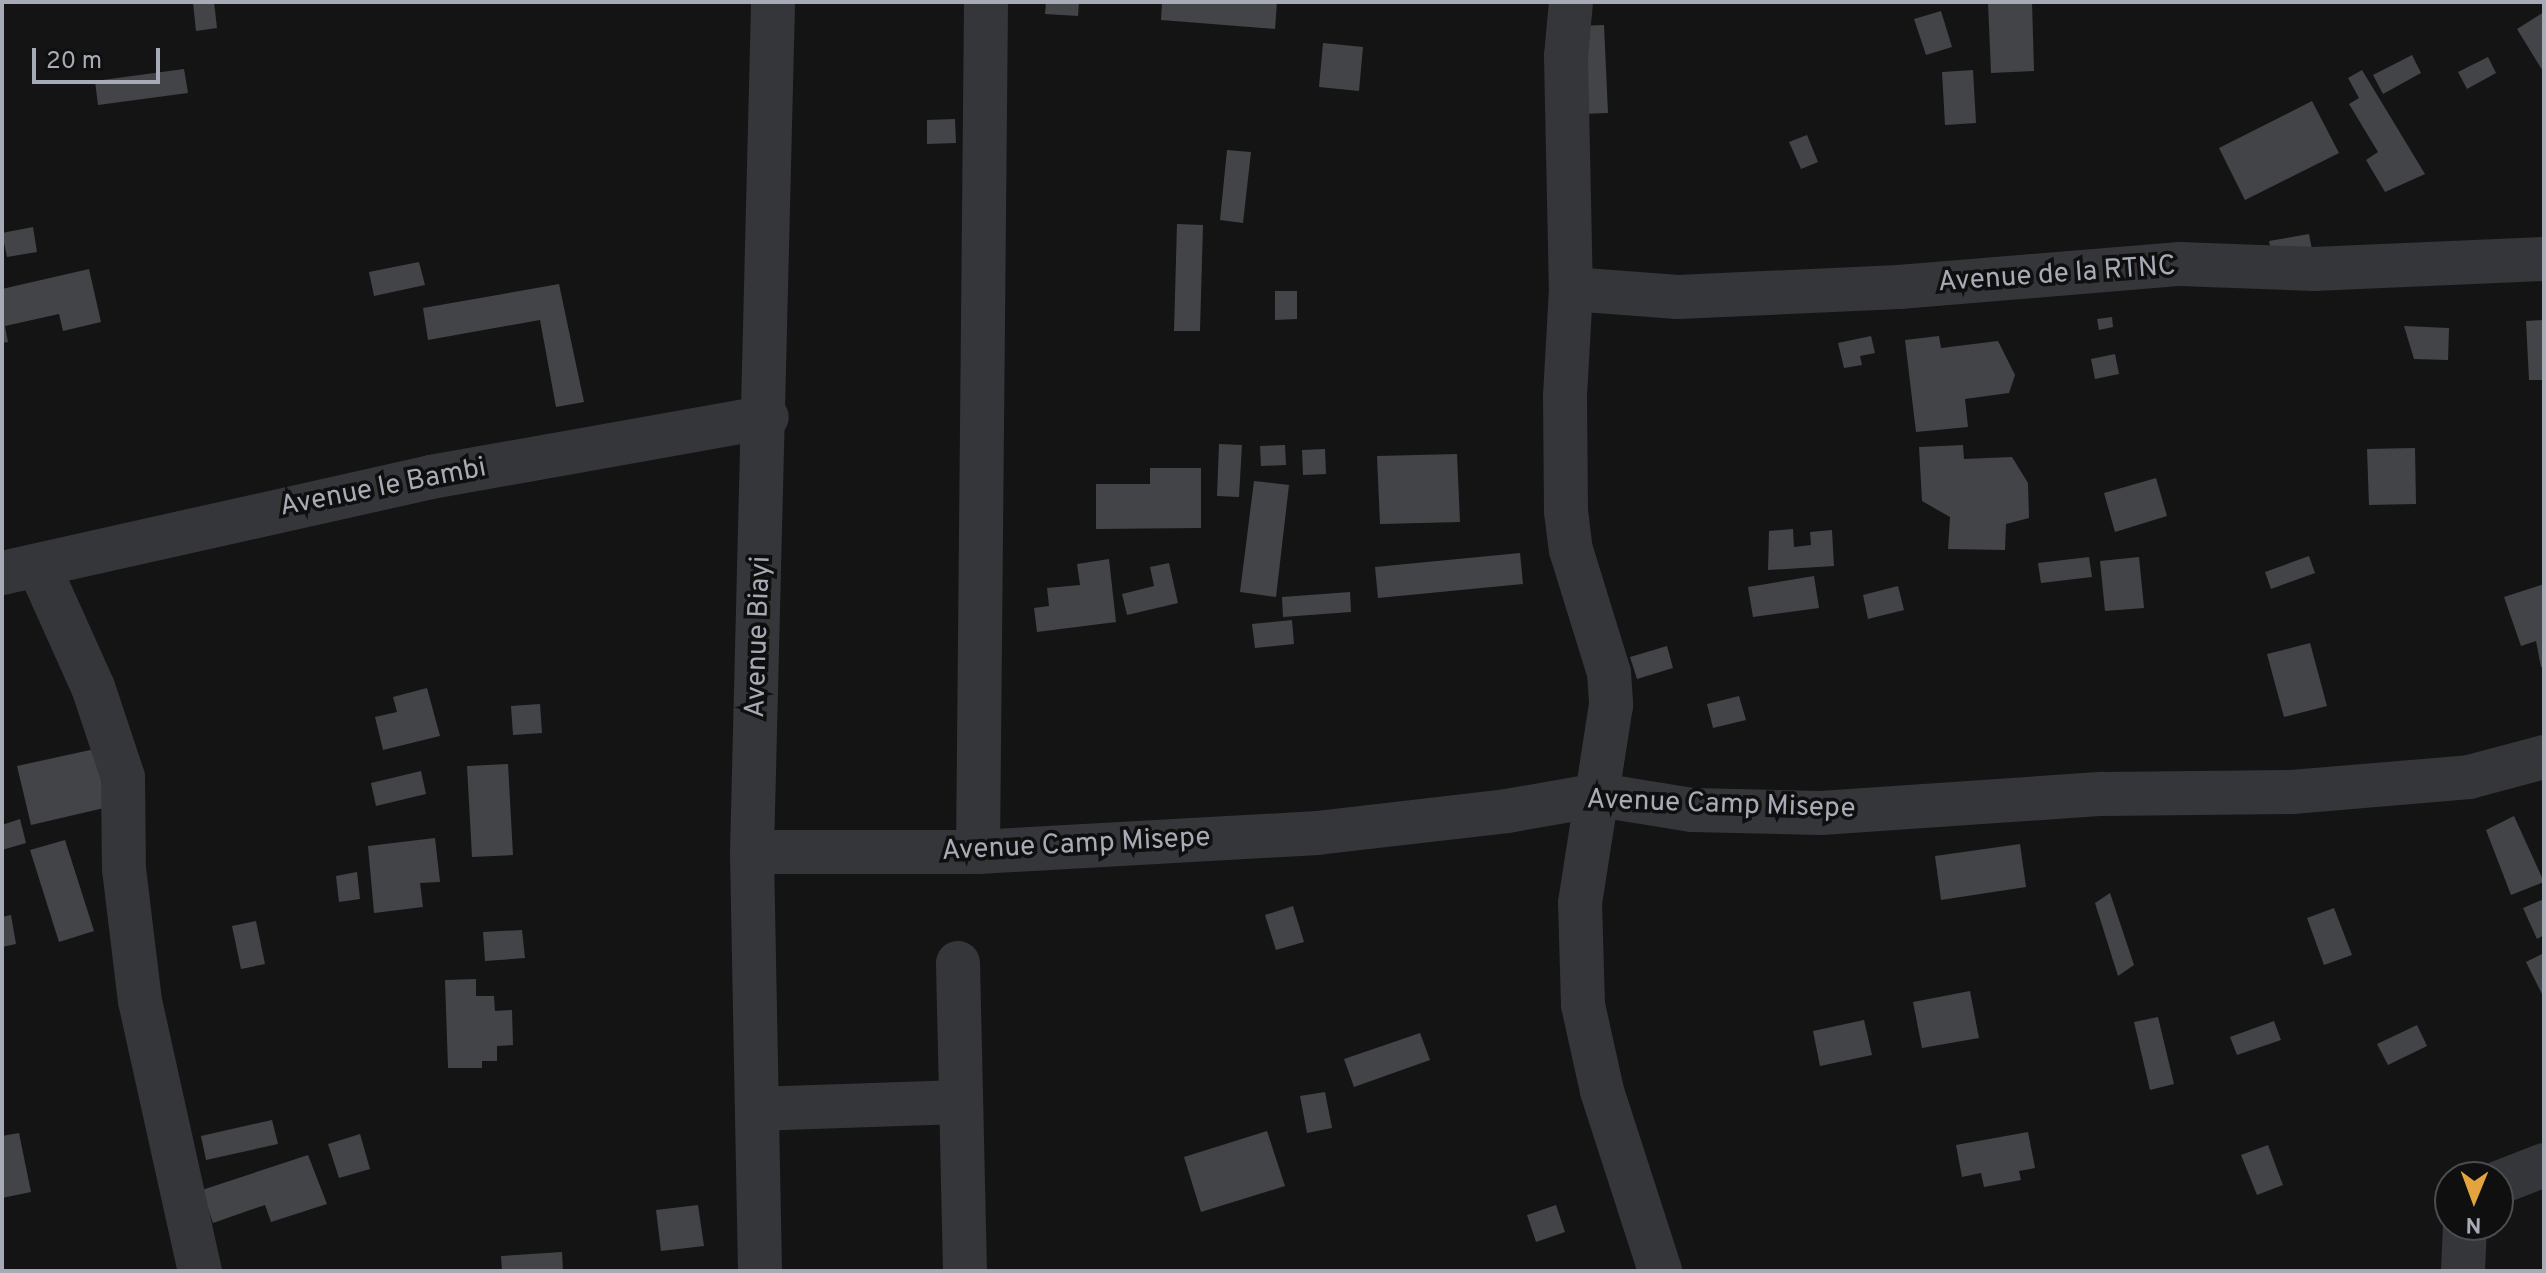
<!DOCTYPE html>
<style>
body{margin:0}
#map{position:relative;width:2546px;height:1273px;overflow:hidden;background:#141415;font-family:Overpass,sans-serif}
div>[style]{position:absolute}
.building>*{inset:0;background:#434448}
.minor>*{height:44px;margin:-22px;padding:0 22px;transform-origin:22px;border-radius:22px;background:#35363a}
span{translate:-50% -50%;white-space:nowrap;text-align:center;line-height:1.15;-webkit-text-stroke:7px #0f0f10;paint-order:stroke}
.street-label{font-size:28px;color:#a6abb5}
.frame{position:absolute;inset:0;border:4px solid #a6abb5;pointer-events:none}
.north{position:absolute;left:2434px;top:1161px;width:80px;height:80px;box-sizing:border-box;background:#0f0f10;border:2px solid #4b4d52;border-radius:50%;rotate:181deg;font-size:22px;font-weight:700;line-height:32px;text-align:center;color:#a6abb5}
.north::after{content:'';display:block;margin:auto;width:28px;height:36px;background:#e4a43d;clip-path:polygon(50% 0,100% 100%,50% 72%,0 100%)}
.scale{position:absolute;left:32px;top:48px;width:128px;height:36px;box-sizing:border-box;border:4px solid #a6abb5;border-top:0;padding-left:10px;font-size:24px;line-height:28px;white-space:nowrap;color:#a6abb5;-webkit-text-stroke:6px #0f0f10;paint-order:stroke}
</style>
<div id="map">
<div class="building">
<i style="clip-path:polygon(214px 2px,217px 28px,196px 31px,193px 3px)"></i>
<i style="clip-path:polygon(1046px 2px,1079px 2px,1078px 16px,1045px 14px)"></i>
<i style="clip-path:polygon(1162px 2px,1277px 2px,1275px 29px,1161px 20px)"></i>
<i style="clip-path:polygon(1988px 2px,2032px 2px,2034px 71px,1991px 73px)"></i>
<i style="clip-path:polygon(1941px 11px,1952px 47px,1926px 55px,1914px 19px)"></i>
<i style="clip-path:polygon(2544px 12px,2544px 73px,2517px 29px)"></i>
<i style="clip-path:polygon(1604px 25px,1608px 113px,1581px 114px,1577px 26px)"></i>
<i style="clip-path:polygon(1323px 43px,1363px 47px,1359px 91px,1319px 87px)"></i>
<i style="clip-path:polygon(2412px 55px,2421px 73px,2383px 94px,2373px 75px)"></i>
<i style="clip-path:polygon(2488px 57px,2496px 73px,2467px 89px,2458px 72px)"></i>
<i style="clip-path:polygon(184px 69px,188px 93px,98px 105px,95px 81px)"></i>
<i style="clip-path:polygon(1973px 70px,1976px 123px,1945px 125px,1942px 72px)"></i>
<i style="clip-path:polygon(2362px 70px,2425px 174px,2385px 192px,2366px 160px,2378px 152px,2349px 104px,2359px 98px,2348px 78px)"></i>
<i style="clip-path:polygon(2312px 101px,2339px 153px,2245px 200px,2219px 148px)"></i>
<i style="clip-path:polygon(955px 119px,956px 143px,927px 144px,927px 120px)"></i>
<i style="clip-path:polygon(1807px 135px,1818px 162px,1801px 169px,1789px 142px)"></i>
<i style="clip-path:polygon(1227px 150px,1251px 152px,1243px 223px,1220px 220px)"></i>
<i style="clip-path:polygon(1177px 224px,1203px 225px,1200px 331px,1174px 331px)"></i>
<i style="clip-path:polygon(33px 227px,37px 252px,7px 257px,2px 233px)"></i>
<i style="clip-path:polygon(2309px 234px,2313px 255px,2273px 262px,2269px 241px)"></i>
<i style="clip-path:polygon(419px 262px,425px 285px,374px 296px,369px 272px)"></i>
<i style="clip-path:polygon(89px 269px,101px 322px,63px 331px,59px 314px,5px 326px,8px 342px,2px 343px,2px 289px)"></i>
<i style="clip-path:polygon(559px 284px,584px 402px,556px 407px,540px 320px,428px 340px,423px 308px)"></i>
<i style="clip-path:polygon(1275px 291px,1297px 291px,1297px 319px,1275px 320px)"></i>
<i style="clip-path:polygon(2112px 317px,2113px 327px,2099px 330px,2097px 319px)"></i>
<i style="clip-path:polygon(2544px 320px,2544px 380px,2529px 380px,2526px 321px)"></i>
<i style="clip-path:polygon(2404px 326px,2449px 328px,2448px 360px,2414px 359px)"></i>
<i style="clip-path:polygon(1871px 336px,1875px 353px,1860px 356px,1862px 365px,1844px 368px,1838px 343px)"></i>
<i style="clip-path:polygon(1939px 336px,1941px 348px,1998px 341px,2015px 375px,2009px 393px,1965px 399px,1968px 427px,1916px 432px,1905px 340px)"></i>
<i style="clip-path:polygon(2115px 354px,2119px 374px,2095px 379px,2091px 359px)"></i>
<i style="clip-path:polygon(1219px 444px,1242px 445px,1239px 497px,1217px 496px)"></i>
<i style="clip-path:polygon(1285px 445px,1286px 465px,1261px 466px,1260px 446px)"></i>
<i style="clip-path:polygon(1963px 445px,1964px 459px,2012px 457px,2028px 483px,2029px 518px,2006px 524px,2005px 550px,1948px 549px,1950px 517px,1922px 501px,1919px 447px)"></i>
<i style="clip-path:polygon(2415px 448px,2416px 504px,2369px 505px,2367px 449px)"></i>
<i style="clip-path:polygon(1325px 449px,1326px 474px,1303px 475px,1302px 450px)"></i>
<i style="clip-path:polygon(1457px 454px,1460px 522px,1380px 524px,1377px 456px)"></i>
<i style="clip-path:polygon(1150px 468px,1201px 468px,1201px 528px,1096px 529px,1096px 484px,1150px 484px)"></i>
<i style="clip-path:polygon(2156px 478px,2167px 516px,2115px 532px,2104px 493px)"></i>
<i style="clip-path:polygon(1254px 481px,1289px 485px,1276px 597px,1240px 592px)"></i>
<i style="clip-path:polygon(1793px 529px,1794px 547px,1811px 545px,1810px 532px,1832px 530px,1834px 566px,1768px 570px,1769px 531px)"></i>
<i style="clip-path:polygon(1520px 553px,1523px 584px,1378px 598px,1375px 567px)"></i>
<i style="clip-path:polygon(2309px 556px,2315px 573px,2271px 589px,2265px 572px)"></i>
<i style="clip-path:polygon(2089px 557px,2092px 577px,2041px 583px,2038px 563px)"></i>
<i style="clip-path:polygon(2139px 557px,2144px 608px,2105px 611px,2100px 561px)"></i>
<i style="clip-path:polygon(1109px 559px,1116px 622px,1037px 632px,1034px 608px,1049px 606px,1047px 588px,1080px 585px,1077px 564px)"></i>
<i style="clip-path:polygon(1169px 563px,1178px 603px,1127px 615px,1122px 594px,1154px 586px,1150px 567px)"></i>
<i style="clip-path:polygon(1814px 576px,1819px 608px,1753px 617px,1748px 587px)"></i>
<i style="clip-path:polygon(2544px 584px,2544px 667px,2541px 667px,2536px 641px,2521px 646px,2504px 597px)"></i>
<i style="clip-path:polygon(1898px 586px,1904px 610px,1868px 619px,1863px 595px)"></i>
<i style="clip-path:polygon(1350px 592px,1351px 612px,1283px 617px,1282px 597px)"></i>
<i style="clip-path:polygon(1292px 620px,1294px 644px,1255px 648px,1252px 624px)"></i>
<i style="clip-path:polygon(2310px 643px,2327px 706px,2284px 717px,2267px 654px)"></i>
<i style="clip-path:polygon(1667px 646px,1673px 668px,1637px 679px,1630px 657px)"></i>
<i style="clip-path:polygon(427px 688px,440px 736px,383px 750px,375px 717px,397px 712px,393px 697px)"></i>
<i style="clip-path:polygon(1739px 696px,1746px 720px,1713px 728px,1707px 704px)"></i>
<i style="clip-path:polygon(540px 704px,542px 733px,513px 735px,511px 706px)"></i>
<i style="clip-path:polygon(104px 747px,117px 805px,31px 825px,17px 766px)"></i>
<i style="clip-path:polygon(508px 764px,513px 855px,472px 857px,467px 766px)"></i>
<i style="clip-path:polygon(421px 771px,426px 794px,376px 806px,371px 783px)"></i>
<i style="clip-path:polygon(2514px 816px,2544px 882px,2511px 895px,2486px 830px)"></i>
<i style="clip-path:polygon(20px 819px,26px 843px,2px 850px,2px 825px)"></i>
<i style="clip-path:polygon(435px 838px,440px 882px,420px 883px,423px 907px,374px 913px,368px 846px)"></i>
<i style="clip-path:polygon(65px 840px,94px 931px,59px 942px,30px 850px)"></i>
<i style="clip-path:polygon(2020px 844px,2026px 887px,1941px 900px,1935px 856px)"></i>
<i style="clip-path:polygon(357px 872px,360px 899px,339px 902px,336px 876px)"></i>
<i style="clip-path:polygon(2110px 893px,2134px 965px,2118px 976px,2095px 903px)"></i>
<i style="clip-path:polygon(2544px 899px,2544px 935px,2537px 939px,2523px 908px)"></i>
<i style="clip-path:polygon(1293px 906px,1304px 942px,1276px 950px,1265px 915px)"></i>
<i style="clip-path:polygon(2334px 908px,2352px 955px,2324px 965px,2307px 918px)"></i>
<i style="clip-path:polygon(11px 915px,16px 944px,2px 947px,2px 917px)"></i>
<i style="clip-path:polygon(256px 921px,265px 964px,241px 969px,232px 926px)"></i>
<i style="clip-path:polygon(522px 930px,525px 958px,485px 961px,483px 932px)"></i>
<i style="clip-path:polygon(2544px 953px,2544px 998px,2526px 962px)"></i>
<i style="clip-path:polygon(476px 979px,476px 996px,494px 996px,495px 1011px,512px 1010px,513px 1045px,497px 1046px,497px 1061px,482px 1061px,482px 1068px,448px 1068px,445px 980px)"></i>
<i style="clip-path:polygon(1970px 991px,1979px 1038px,1922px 1048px,1913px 1002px)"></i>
<i style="clip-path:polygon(2158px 1017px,2174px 1084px,2150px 1090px,2134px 1022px)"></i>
<i style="clip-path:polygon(1864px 1020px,1872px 1055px,1820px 1066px,1813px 1031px)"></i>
<i style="clip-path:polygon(2274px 1021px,2281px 1040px,2237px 1055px,2230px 1037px)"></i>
<i style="clip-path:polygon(2417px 1025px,2427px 1046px,2388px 1065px,2377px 1044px)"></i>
<i style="clip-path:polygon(1420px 1033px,1430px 1060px,1354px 1087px,1344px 1059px)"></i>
<i style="clip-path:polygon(1325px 1092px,1332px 1128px,1307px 1133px,1300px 1096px)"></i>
<i style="clip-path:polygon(272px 1120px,278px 1144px,206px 1160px,201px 1136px)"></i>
<i style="clip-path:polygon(1267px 1131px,1285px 1186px,1201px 1212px,1184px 1157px)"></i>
<i style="clip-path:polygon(2028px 1132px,2035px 1168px,2019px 1171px,2021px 1180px,1984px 1187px,1981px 1173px,1962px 1177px,1956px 1145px)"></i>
<i style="clip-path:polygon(19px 1133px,31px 1192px,2px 1198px,2px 1136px)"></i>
<i style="clip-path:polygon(360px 1134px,370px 1169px,339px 1178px,328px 1144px)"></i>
<i style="clip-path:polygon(2268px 1145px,2283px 1185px,2257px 1195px,2241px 1155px)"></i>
<i style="clip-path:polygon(308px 1155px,327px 1204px,271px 1222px,265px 1205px,213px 1223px,202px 1190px)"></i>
<i style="clip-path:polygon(698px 1205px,704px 1246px,661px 1251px,656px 1210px)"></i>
<i style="clip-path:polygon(1556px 1205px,1565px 1232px,1536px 1242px,1527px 1215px)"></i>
<i style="clip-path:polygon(562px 1252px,563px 1271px,502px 1271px,501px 1256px)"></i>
</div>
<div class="minor">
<i style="left:1571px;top:2px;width:54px;rotate:95.3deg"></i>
<i style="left:1566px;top:56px;width:233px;rotate:88.8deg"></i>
<i style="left:1571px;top:289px;width:107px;rotate:93.2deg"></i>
<i style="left:1565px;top:396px;width:115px;rotate:89.5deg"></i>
<i style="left:1566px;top:511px;width:39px;rotate:83deg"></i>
<i style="left:1571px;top:550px;width:129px;rotate:72.8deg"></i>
<i style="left:1609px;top:673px;width:32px;rotate:86deg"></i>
<i style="left:1611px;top:705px;width:200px;rotate:98.9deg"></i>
<i style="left:1580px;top:903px;width:102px;rotate:88.3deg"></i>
<i style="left:1583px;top:1005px;width:88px;rotate:77.5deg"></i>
<i style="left:1602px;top:1091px;width:189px;rotate:72.1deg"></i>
<i style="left:1571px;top:289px;width:107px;rotate:4.3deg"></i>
<i style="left:1678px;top:297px;width:221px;rotate:-2.6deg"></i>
<i style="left:1899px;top:287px;width:282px;rotate:-4.7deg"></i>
<i style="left:2180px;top:264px;width:134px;rotate:2.1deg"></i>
<i style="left:2314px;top:269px;width:230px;rotate:-2.5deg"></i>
<i style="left:39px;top:567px;width:132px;rotate:65.8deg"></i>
<i style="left:93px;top:687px;width:95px;rotate:71.6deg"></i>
<i style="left:123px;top:777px;width:92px;rotate:89.4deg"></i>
<i style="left:124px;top:869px;width:133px;rotate:83.1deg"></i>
<i style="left:140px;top:1001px;width:277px;rotate:77.5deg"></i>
<i style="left:2px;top:573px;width:440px;rotate:-12.6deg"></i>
<i style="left:431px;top:477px;width:341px;rotate:-10.1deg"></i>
<i style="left:752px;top:852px;width:226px"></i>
<i style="left:978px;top:852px;width:340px;rotate:-3.2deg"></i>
<i style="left:1317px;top:833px;width:191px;rotate:-6.6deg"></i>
<i style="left:1507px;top:811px;width:93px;rotate:-9.9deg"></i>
<i style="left:1599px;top:795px;width:94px;rotate:9.2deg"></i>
<i style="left:1692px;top:810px;width:129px;rotate:1.3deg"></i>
<i style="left:1821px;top:813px;width:282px;rotate:-3.9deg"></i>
<i style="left:2102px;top:794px;width:190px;rotate:-0.6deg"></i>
<i style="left:2292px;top:792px;width:178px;rotate:-4.8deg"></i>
<i style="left:2469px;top:777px;width:78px;rotate:-14.9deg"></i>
<i style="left:978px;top:852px;width:850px;rotate:-89.46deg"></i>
<i style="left:958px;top:963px;width:308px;rotate:88.7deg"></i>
<i style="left:757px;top:1109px;width:203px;rotate:-2deg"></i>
<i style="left:2498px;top:1183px;width:49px;rotate:-21.4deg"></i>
<i style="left:760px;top:1271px;width:419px;rotate:-91.1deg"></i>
<i style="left:752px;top:852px;width:850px;rotate:-88.58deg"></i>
<i style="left:2463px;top:1271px;width:46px;rotate:-87.5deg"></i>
</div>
<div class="street-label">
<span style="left:2057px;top:275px;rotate:-4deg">Avenue de la RTNC</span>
<span style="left:383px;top:488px;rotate:-11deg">Avenue le Bambi</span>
<span style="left:759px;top:637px;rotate:-88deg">Avenue Biayi</span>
<span style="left:1721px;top:805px;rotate:2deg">Avenue Camp Misepe</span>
<span style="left:1076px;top:845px;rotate:-3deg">Avenue Camp Misepe</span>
</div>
<div class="frame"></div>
<div class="north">N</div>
<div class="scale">20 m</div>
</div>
